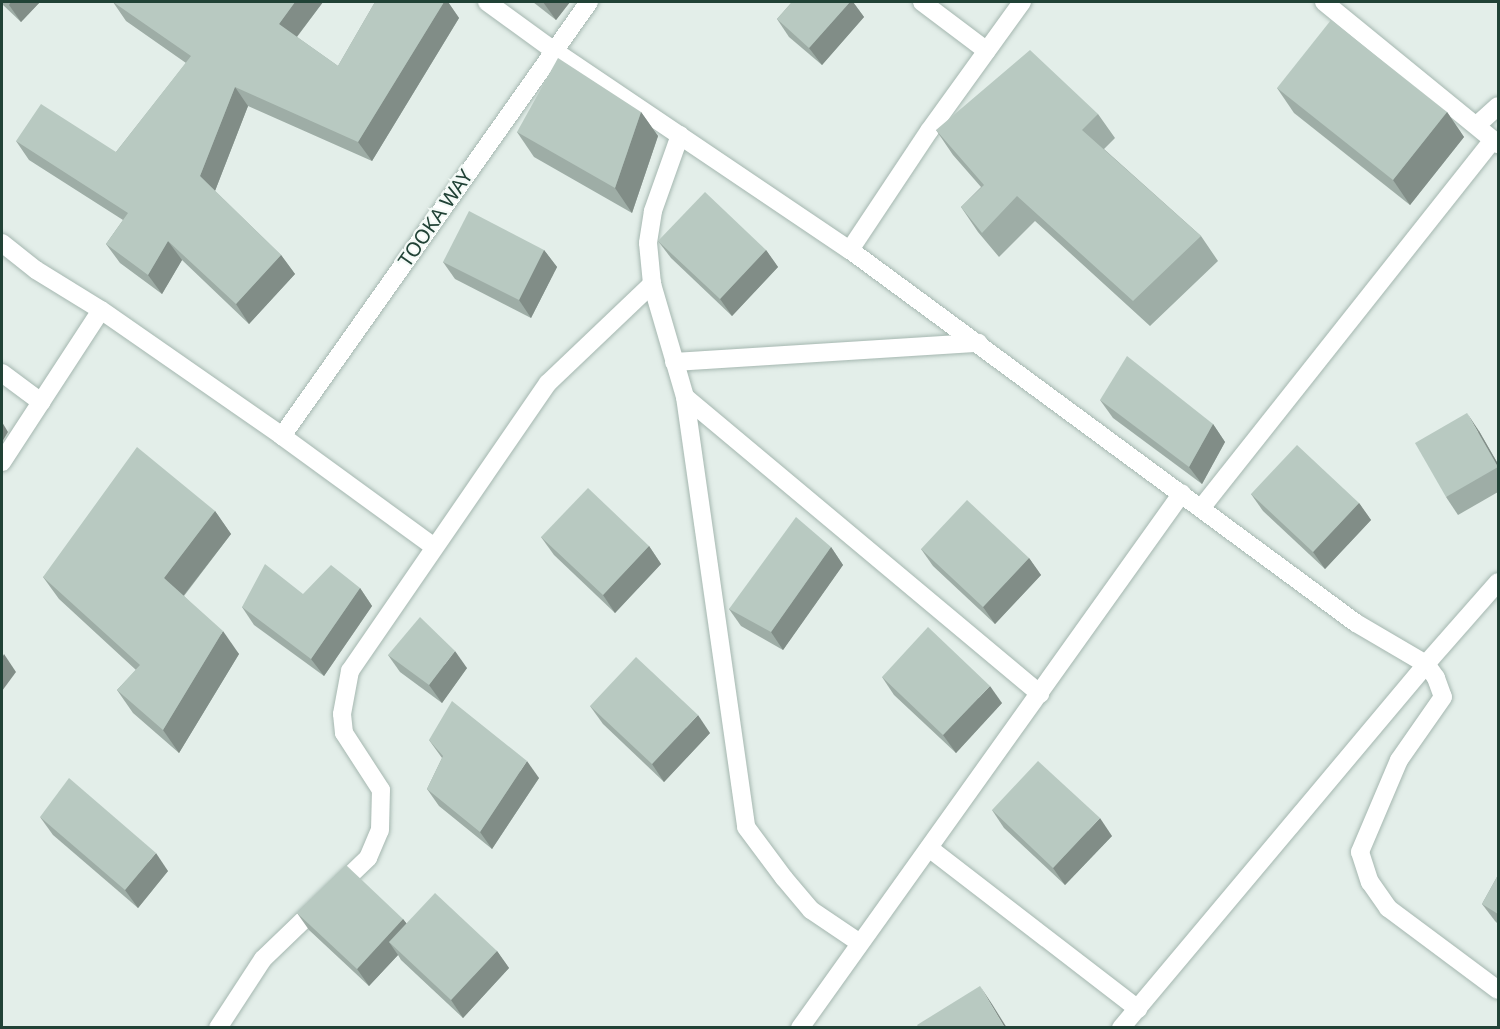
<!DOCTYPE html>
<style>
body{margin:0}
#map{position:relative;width:1500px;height:1029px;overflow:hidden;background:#e3eee9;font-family:"Noto Sans",sans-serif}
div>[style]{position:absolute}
.roads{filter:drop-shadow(0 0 2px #a5b7b0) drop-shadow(0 0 2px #a5b7b0)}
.minor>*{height:18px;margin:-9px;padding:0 9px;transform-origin:9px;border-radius:9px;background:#fff}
.wall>*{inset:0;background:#9eada6}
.shaded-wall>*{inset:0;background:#818d87}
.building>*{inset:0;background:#b8c9c1}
span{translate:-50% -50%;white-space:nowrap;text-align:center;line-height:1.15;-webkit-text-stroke:4.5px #f4faf7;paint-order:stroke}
.street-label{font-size:20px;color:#214236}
.frame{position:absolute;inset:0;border:3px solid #214236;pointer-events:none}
</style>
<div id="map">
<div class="roads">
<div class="minor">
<i style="left:487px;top:2px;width:82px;rotate:36deg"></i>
<i style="left:553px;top:50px;width:358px;rotate:34deg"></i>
<i style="left:922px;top:2px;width:81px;rotate:37deg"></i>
<i style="left:1022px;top:2px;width:159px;rotate:125.8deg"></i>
<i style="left:929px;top:131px;width:143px;rotate:123.6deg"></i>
<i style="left:850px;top:250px;width:629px;rotate:36.4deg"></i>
<i style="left:1356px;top:623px;width:81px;rotate:30.4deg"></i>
<i style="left:1426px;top:664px;width:17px;rotate:54deg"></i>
<i style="left:1436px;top:678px;width:20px;rotate:70deg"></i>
<i style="left:1443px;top:697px;width:77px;rotate:124.9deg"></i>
<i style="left:1399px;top:760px;width:100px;rotate:113deg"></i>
<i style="left:1360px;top:852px;width:32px;rotate:72deg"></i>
<i style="left:1370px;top:882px;width:32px;rotate:55deg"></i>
<i style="left:1388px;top:908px;width:137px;rotate:36.7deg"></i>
<i style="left:1324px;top:2px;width:225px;rotate:39.2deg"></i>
<i style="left:1477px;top:125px;width:28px;rotate:-42deg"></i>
<i style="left:680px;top:135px;width:81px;rotate:109.6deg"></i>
<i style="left:653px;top:211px;width:32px;rotate:99deg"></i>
<i style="left:648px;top:243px;width:41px;rotate:84.4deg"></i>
<i style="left:652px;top:284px;width:118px;rotate:73.7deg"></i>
<i style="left:685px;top:397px;width:434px;rotate:81.9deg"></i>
<i style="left:746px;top:827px;width:64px;rotate:53.3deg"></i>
<i style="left:784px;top:878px;width:42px;rotate:49.8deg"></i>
<i style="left:811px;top:910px;width:59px;rotate:34deg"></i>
<i style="left:2px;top:243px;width:43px;rotate:38.5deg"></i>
<i style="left:36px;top:270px;width:76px;rotate:31.6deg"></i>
<i style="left:101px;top:310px;width:221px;rotate:34.8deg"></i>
<i style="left:282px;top:436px;width:188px;rotate:36.1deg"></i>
<i style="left:674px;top:362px;width:305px;rotate:-3.6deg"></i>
<i style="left:2px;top:373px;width:49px;rotate:36.6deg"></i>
<i style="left:685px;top:397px;width:463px;rotate:39.9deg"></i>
<i style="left:282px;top:436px;width:532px;rotate:-54.73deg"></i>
<i style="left:2px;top:462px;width:181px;rotate:-56.9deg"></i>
<i style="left:1202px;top:507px;width:468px;rotate:-51.6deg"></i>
<i style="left:929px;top:848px;width:264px;rotate:37.6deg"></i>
<i style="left:218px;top:1028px;width:82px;rotate:-56.9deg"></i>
<i style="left:263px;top:959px;width:146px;rotate:-43.9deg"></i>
<i style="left:368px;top:858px;width:30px;rotate:-67deg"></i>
<i style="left:380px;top:830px;width:40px;rotate:-88.6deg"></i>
<i style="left:381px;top:790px;width:68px;rotate:-123deg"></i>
<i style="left:344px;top:733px;width:19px;rotate:-96deg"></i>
<i style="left:342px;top:714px;width:44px;rotate:-79.5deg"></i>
<i style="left:350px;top:671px;width:349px;rotate:-55.5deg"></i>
<i style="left:548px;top:383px;width:144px;rotate:-43.6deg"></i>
<i style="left:800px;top:1028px;width:657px;rotate:-54.47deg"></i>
<i style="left:1121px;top:1028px;width:475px;rotate:-50deg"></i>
<i style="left:1426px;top:664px;width:109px;rotate:-48.7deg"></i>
</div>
</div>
<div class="wall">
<i style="clip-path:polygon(2px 2px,40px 2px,21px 22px,2px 4px)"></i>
<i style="clip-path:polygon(113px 2px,323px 2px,297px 37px,338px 66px,375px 2px,448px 2px,459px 18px,372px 161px,248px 106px,215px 191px,281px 255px,295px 274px,249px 324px,182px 260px,162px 294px,120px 263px,106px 244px,123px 220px,29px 160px,16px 141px,116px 152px,186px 63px,126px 21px)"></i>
<i style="clip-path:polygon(533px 2px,570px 2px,556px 20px)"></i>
<i style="clip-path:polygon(792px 2px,853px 2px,864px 17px,822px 65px,789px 37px,777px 19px)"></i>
<i style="clip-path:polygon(1277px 88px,1447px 112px,1464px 137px,1410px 205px,1294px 113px)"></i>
<i style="clip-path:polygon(641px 112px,658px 136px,632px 213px,534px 157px,517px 132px)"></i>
<i style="clip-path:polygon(1098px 114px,1115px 138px,1104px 149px,1201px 236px,1218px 261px,1150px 326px,1035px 221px,999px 257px,978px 232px,961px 207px,981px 187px,953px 155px,936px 130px)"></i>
<i style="clip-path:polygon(658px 241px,766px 250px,778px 267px,732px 316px,671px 258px)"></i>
<i style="clip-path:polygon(544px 250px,557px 267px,531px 318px,455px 279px,443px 262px)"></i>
<i style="clip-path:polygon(1100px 400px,1213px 424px,1225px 442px,1202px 484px,1113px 418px)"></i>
<i style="clip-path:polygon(1479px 431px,1498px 464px,1498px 492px,1458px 515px,1446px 497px)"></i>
<i style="clip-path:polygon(1251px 494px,1359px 503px,1371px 520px,1325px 569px,1263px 511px)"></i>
<i style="clip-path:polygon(215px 511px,231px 534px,184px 596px,239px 654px,179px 753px,133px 713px,117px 690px,136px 670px,59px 599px,43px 577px)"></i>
<i style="clip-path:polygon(541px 537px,649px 546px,661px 564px,615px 613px,554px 555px)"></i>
<i style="clip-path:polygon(831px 547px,843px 565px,783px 650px,741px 626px,729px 609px)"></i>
<i style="clip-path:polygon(921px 549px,1029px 558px,1041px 575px,995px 624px,933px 566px)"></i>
<i style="clip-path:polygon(360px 588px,372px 606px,324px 676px,254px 625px,242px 607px,303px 594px)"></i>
<i style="clip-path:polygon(388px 655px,467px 668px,442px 703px,400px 672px)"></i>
<i style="clip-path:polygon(882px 677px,1002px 703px,956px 753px,894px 695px)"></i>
<i style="clip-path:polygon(590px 706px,710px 733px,664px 782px,603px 724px)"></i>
<i style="clip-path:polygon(429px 740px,539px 778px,492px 849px,439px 806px,427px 789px,442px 758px)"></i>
<i style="clip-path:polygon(992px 810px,1112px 836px,1065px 885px,1004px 828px)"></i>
<i style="clip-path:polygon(40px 817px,168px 871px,138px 908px,53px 835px)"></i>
<i style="clip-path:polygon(1498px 875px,1498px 924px,1495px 921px,1482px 904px)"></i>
<i style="clip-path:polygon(297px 913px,403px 919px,407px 924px,497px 951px,509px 968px,463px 1018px,401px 960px,398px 955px,369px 986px,309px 930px)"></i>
</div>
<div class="shaded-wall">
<i style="clip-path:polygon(11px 2px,40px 2px,21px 22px,9px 5px)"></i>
<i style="clip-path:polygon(295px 2px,323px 2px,292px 43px,279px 24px)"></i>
<i style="clip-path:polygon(444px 2px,448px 2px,459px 18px,372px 161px,358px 142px)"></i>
<i style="clip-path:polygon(543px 2px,570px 2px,556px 20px)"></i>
<i style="clip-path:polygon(850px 2px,853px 2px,864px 17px,822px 65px,809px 48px)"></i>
<i style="clip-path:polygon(235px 87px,248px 106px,213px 196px,200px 176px)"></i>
<i style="clip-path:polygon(641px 112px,658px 136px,632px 213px,615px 188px)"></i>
<i style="clip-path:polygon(1447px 112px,1464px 137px,1410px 205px,1393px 180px)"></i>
<i style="clip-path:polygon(168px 241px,182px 260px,162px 294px,148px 275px)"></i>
<i style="clip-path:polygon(544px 250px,557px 267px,531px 318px,519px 300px)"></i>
<i style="clip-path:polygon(766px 250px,778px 267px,732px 316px,720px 299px)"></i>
<i style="clip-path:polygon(281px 255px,295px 274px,249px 324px,236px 304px)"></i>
<i style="clip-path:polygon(1467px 413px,1479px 431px,1498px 464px,1498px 467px)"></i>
<i style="clip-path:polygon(2px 422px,8px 432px,2px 442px)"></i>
<i style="clip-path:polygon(1213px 424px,1225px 442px,1202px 484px,1189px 467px)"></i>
<i style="clip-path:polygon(1359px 503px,1371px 520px,1325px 569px,1313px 552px)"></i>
<i style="clip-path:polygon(215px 511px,231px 534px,180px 600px,164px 578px)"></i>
<i style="clip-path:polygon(649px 546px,661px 564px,615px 613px,603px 595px)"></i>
<i style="clip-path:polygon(831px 547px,843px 565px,783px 650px,771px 632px)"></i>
<i style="clip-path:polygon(1029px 558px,1041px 575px,995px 624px,983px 607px)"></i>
<i style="clip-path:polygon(360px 588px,372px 606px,324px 676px,311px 659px)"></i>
<i style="clip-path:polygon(223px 631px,239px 654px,179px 753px,163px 730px)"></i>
<i style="clip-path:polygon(455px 651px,467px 668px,442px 703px,429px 685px)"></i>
<i style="clip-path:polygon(4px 654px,16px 672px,2px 691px,2px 658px)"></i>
<i style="clip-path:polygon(990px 686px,1002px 703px,956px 753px,943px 735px)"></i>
<i style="clip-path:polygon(698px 715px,710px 733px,664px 782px,652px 764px)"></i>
<i style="clip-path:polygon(527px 761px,539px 778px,492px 849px,480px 832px)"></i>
<i style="clip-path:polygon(1100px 818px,1112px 836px,1065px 885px,1053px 868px)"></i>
<i style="clip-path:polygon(156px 853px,168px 871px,138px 908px,125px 890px)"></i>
<i style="clip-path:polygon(403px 919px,416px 936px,389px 942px,398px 955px,369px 986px,357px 969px)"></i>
<i style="clip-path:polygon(497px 951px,509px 968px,463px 1018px,451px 1000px)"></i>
<i style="clip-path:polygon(980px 986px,992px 1004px,1007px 1028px,1005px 1028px)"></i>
</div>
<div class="building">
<i style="clip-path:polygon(113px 2px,295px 2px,279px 24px,338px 66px,375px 2px,444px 2px,358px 142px,235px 87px,200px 176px,281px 255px,236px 304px,168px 241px,148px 275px,106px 244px,128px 213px,16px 141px,41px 104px,116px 152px,191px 56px)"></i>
<i style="clip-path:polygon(792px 2px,850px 2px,809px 48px,777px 19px)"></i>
<i style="clip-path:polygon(1331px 20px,1447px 112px,1393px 180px,1277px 88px)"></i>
<i style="clip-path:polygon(1030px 50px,1098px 114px,1082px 130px,1201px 236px,1133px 301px,1017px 196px,982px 233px,961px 207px,984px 185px,936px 130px)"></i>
<i style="clip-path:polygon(558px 58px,641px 112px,615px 188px,517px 132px)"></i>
<i style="clip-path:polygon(705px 192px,766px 250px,720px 299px,658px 241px)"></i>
<i style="clip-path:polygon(469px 211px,544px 250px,519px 300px,443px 262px)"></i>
<i style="clip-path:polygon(1127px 356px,1213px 424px,1189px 467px,1100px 400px)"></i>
<i style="clip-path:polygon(1467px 413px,1498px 467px,1446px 497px,1415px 443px)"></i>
<i style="clip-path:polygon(1297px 445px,1359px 503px,1313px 552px,1251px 494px)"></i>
<i style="clip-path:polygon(137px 447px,215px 511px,164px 578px,223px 631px,163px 730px,117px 690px,140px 665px,43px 577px)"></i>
<i style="clip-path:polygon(588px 488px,649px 546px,603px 595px,541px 537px)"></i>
<i style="clip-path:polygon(967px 500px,1029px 558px,983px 607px,921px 549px)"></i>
<i style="clip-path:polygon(796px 517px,831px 547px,771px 632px,729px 609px)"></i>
<i style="clip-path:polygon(265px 564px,303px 594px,331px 565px,360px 588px,311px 659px,242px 607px)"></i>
<i style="clip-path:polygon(420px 617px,455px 651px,429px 685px,388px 655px)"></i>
<i style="clip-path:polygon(928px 627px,990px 686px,943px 735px,882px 677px)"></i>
<i style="clip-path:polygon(636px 657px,698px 715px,652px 764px,590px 706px)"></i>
<i style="clip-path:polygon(452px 701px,527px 761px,480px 832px,427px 789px,443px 756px,429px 740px)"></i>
<i style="clip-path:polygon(1038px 761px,1100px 818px,1053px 868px,992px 810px)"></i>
<i style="clip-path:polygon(69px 778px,156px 853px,125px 890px,40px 817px)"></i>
<i style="clip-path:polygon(346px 865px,403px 919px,357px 969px,297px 913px)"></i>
<i style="clip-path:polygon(1498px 875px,1498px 914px,1482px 904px)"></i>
<i style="clip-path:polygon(435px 893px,497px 951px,451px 1000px,389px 942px)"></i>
<i style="clip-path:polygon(980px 986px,1005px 1028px,919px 1028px,917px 1025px)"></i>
</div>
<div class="street-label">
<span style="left:435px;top:218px;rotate:-55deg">TOOKA WAY</span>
</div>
<div class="frame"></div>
</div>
